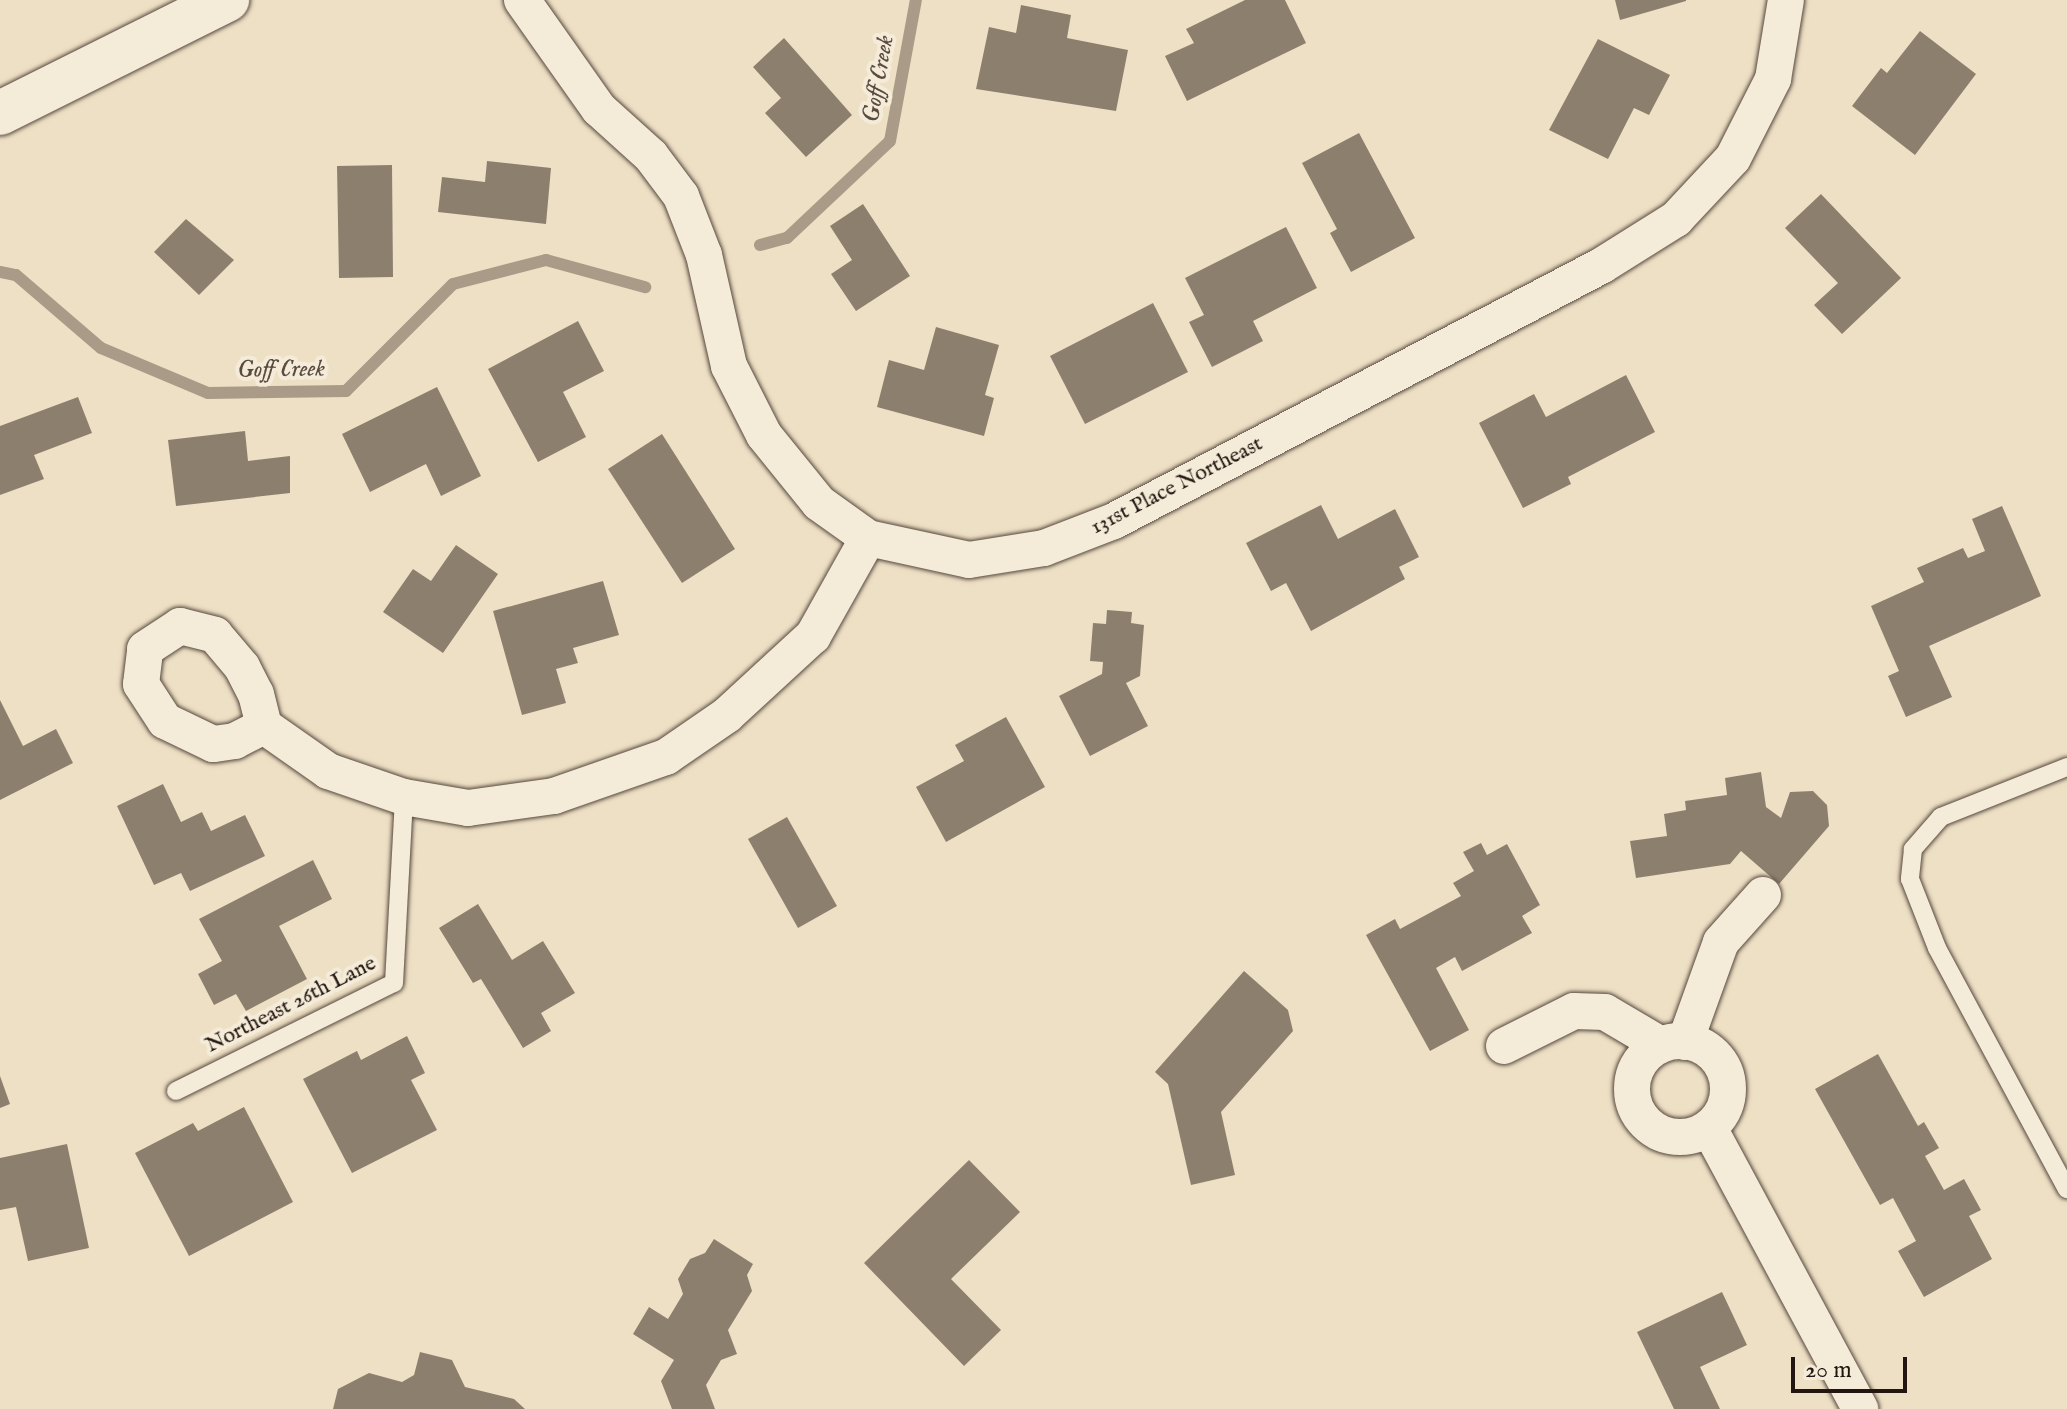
<!DOCTYPE html>
<style>
body{margin:0}
#map{position:relative;width:2067px;height:1409px;overflow:hidden;background:#eee0c5;font-family:"IM FELL English",serif}
div>[style]{position:absolute}
.stream>*{height:12px;margin:-6px;padding:0 6px;transform-origin:6px;border-radius:6px;background:#a99b87}
.building>*{inset:0;background:#8d7f6e}
.roads{filter:drop-shadow(0 0 2px #56483d) drop-shadow(0 0 2px #56483d)}
.lane>*{height:18px;margin:-9px;padding:0 9px;transform-origin:9px;border-radius:9px;background:#f4ebd9}
.street>*{height:36px;margin:-18px;padding:0 18px;transform-origin:18px;border-radius:18px;background:#f4ebd9}
.street>.ring{margin:-18px;padding:0;box-sizing:content-box;background:none;border:36px solid #f4ebd9;border-radius:50%}
.secondary>*{height:44px;margin:-22px;padding:0 22px;transform-origin:22px;border-radius:22px;background:#f4ebd9}
span{translate:-50% -50%;white-space:nowrap;text-align:center;line-height:1.15;-webkit-text-stroke:8px #f4ebd9;paint-order:stroke}
.street-label{font-size:22px;color:#231610}
.water-label{font-size:24px;color:#594b40;font-style:italic}
.scale{position:absolute;left:1791px;top:1357px;width:116px;height:36px;box-sizing:border-box;border:4px solid #231610;border-top:0;padding-left:10px;font-size:24px;line-height:28px;white-space:nowrap;color:#231610;-webkit-text-stroke:6px #f4ebd9;paint-order:stroke}
</style>
<div id="map">
<div class="stream">
<i style="left:760px;top:245px;width:28px;rotate:-15deg"></i>
<i style="left:787px;top:238px;width:141px;rotate:-43.3deg"></i>
<i style="left:890px;top:141px;width:143px;rotate:-79.6deg"></i>
<i style="left:0;top:272px;width:16px;rotate:11deg"></i>
<i style="left:16px;top:275px;width:112px;rotate:40.7deg"></i>
<i style="left:101px;top:348px;width:116px;rotate:22.8deg"></i>
<i style="left:208px;top:393px;width:138px;rotate:-0.8deg"></i>
<i style="left:346px;top:391px;width:151px;rotate:-45deg"></i>
<i style="left:453px;top:284px;width:96px;rotate:-14.5deg"></i>
<i style="left:546px;top:260px;width:103px;rotate:15.3deg"></i>
</div>
<div class="building">
<i style="clip-path:polygon(1245px 0,1285px 0,1306px 43px,1187px 101px,1165px 56px,1194px 43px,1186px 29px)"></i>
<i style="clip-path:polygon(1615px 0,1686px 0,1686px 1px,1620px 20px)"></i>
<i style="clip-path:polygon(1021px 5px,1071px 15px,1067px 38px,1128px 50px,1116px 111px,976px 89px,989px 27px,1016px 33px)"></i>
<i style="clip-path:polygon(1920px 31px,1976px 74px,1915px 155px,1852px 106px,1881px 68px,1887px 73px)"></i>
<i style="clip-path:polygon(784px 38px,852px 115px,806px 157px,765px 113px,781px 98px,753px 67px)"></i>
<i style="clip-path:polygon(1598px 39px,1670px 75px,1649px 115px,1634px 108px,1608px 159px,1549px 130px)"></i>
<i style="clip-path:polygon(1359px 133px,1415px 238px,1351px 272px,1330px 233px,1337px 229px,1302px 163px)"></i>
<i style="clip-path:polygon(487px 161px,551px 168px,546px 224px,438px 212px,442px 177px,485px 182px)"></i>
<i style="clip-path:polygon(392px 165px,393px 277px,339px 278px,337px 166px)"></i>
<i style="clip-path:polygon(1821px 194px,1901px 278px,1842px 334px,1814px 305px,1838px 283px,1785px 228px)"></i>
<i style="clip-path:polygon(863px 204px,910px 276px,856px 311px,831px 274px,852px 260px,830px 226px)"></i>
<i style="clip-path:polygon(186px 219px,234px 260px,199px 295px,154px 252px)"></i>
<i style="clip-path:polygon(1286px 227px,1317px 288px,1253px 321px,1263px 341px,1212px 367px,1189px 322px,1204px 315px,1185px 278px)"></i>
<i style="clip-path:polygon(1153px 303px,1188px 372px,1085px 424px,1050px 356px)"></i>
<i style="clip-path:polygon(578px 321px,604px 371px,563px 392px,586px 437px,538px 462px,488px 369px)"></i>
<i style="clip-path:polygon(936px 327px,999px 345px,985px 395px,994px 398px,984px 436px,877px 407px,889px 360px,924px 370px)"></i>
<i style="clip-path:polygon(1626px 375px,1655px 432px,1568px 477px,1571px 484px,1523px 508px,1479px 423px,1534px 394px,1546px 417px)"></i>
<i style="clip-path:polygon(437px 387px,481px 476px,441px 496px,426px 464px,370px 492px,342px 434px)"></i>
<i style="clip-path:polygon(78px 397px,92px 433px,34px 455px,44px 479px,0 495px,0 426px)"></i>
<i style="clip-path:polygon(245px 431px,248px 461px,290px 456px,290px 493px,176px 506px,168px 440px)"></i>
<i style="clip-path:polygon(662px 434px,735px 549px,682px 583px,608px 469px)"></i>
<i style="clip-path:polygon(1321px 505px,1338px 539px,1395px 509px,1419px 557px,1399px 567px,1405px 579px,1311px 631px,1286px 583px,1271px 591px,1246px 543px)"></i>
<i style="clip-path:polygon(2002px 506px,2041px 596px,1929px 646px,1952px 697px,1906px 717px,1888px 676px,1899px 671px,1871px 606px,1924px 582px,1917px 568px,1963px 548px,1968px 558px,1985px 551px,1972px 519px)"></i>
<i style="clip-path:polygon(456px 545px,498px 574px,443px 653px,383px 612px,413px 569px,431px 581px)"></i>
<i style="clip-path:polygon(603px 581px,619px 635px,573px 648px,578px 663px,556px 669px,566px 703px,522px 715px,493px 611px)"></i>
<i style="clip-path:polygon(1107px 610px,1132px 612px,1131px 623px,1144px 625px,1140px 676px,1126px 683px,1148px 726px,1090px 756px,1059px 696px,1102px 674px,1103px 662px,1090px 661px,1093px 623px,1106px 624px)"></i>
<i style="clip-path:polygon(0 700px,23px 746px,56px 729px,73px 763px,0 800px)"></i>
<i style="clip-path:polygon(1006px 717px,1045px 787px,946px 842px,916px 787px,964px 761px,955px 745px)"></i>
<i style="clip-path:polygon(1761px 772px,1766px 807px,1781px 818px,1790px 792px,1813px 791px,1827px 805px,1829px 826px,1779px 884px,1741px 851px,1730px 864px,1636px 878px,1630px 841px,1667px 836px,1664px 814px,1686px 810px,1685px 801px,1727px 795px,1725px 778px)"></i>
<i style="clip-path:polygon(163px 784px,181px 822px,202px 812px,211px 831px,245px 815px,265px 856px,190px 891px,181px 873px,154px 885px,117px 806px)"></i>
<i style="clip-path:polygon(787px 817px,837px 906px,798px 928px,748px 839px)"></i>
<i style="clip-path:polygon(1481px 843px,1487px 855px,1507px 844px,1540px 905px,1522px 916px,1532px 933px,1462px 971px,1455px 957px,1436px 968px,1469px 1030px,1430px 1051px,1366px 935px,1395px 919px,1400px 929px,1461px 896px,1453px 883px,1474px 871px,1463px 852px)"></i>
<i style="clip-path:polygon(313px 860px,332px 899px,279px 926px,307px 979px,246px 1011px,236px 994px,214px 1005px,198px 974px,222px 961px,199px 919px)"></i>
<i style="clip-path:polygon(478px 904px,512px 960px,543px 941px,575px 993px,541px 1013px,551px 1031px,523px 1048px,481px 979px,473px 983px,439px 928px)"></i>
<i style="clip-path:polygon(1244px 971px,1288px 1010px,1293px 1031px,1221px 1112px,1235px 1175px,1191px 1185px,1168px 1084px,1155px 1072px)"></i>
<i style="clip-path:polygon(407px 1036px,425px 1073px,411px 1080px,437px 1130px,352px 1173px,303px 1079px,357px 1051px,361px 1060px)"></i>
<i style="clip-path:polygon(1878px 1054px,1918px 1126px,1924px 1122px,1939px 1148px,1925px 1156px,1944px 1190px,1964px 1179px,1981px 1210px,1969px 1216px,1992px 1259px,1924px 1297px,1898px 1251px,1916px 1241px,1893px 1198px,1880px 1205px,1815px 1089px)"></i>
<i style="clip-path:polygon(0 1076px,10px 1104px,0 1108px)"></i>
<i style="clip-path:polygon(244px 1107px,293px 1202px,189px 1256px,135px 1153px,193px 1123px,198px 1131px)"></i>
<i style="clip-path:polygon(67px 1144px,89px 1248px,28px 1261px,16px 1207px,0 1210px,0 1158px)"></i>
<i style="clip-path:polygon(969px 1160px,1020px 1212px,951px 1279px,1001px 1330px,964px 1366px,864px 1263px)"></i>
<i style="clip-path:polygon(714px 1239px,753px 1264px,747px 1275px,752px 1291px,728px 1330px,737px 1354px,721px 1360px,706px 1385px,715px 1409px,672px 1409px,661px 1381px,674px 1360px,633px 1334px,649px 1307px,668px 1319px,683px 1294px,678px 1279px,690px 1259px,705px 1253px)"></i>
<i style="clip-path:polygon(1722px 1292px,1747px 1345px,1700px 1367px,1720px 1409px,1674px 1409px,1637px 1332px)"></i>
<i style="clip-path:polygon(420px 1352px,452px 1360px,465px 1387px,514px 1399px,525px 1409px,333px 1409px,338px 1389px,369px 1373px,402px 1382px,414px 1375px)"></i>
</div>
<div class="roads">
<div class="lane">
<i style="left:2067px;top:767px;width:136px;rotate:158.4deg"></i>
<i style="left:1941px;top:817px;width:43px;rotate:131.2deg"></i>
<i style="left:1913px;top:849px;width:30px;rotate:96deg"></i>
<i style="left:1910px;top:879px;width:74px;rotate:68.6deg"></i>
<i style="left:1937px;top:948px;width:274px;rotate:61.7deg"></i>
<i style="left:176px;top:1091px;width:243px;rotate:-26.4deg"></i>
<i style="left:394px;top:983px;width:186px;rotate:-86.9deg"></i>
</div>
<div class="street">
<i style="left:522px;top:0;width:133px;rotate:54.8deg"></i>
<i style="left:599px;top:109px;width:70px;rotate:42.1deg"></i>
<i style="left:651px;top:156px;width:50px;rotate:53.1deg"></i>
<i style="left:681px;top:196px;width:63px;rotate:68.7deg"></i>
<i style="left:704px;top:255px;width:114px;rotate:77.3deg"></i>
<i style="left:729px;top:366px;width:77px;rotate:63.1deg"></i>
<i style="left:764px;top:435px;width:87px;rotate:51deg"></i>
<i style="left:819px;top:503px;width:60px;rotate:35.5deg"></i>
<i style="left:868px;top:538px;width:103px;rotate:12.3deg"></i>
<i style="left:969px;top:560px;width:76px;rotate:-9.1deg"></i>
<i style="left:1044px;top:548px;width:75px;rotate:-21.1deg"></i>
<i style="left:1114px;top:521px;width:550px;rotate:-27.64deg"></i>
<i style="left:1601px;top:266px;width:89px;rotate:-32.1deg"></i>
<i style="left:1676px;top:219px;width:83px;rotate:-46.9deg"></i>
<i style="left:1733px;top:158px;width:89px;rotate:-63.1deg"></i>
<i style="left:1773px;top:79px;width:80px;rotate:-80.7deg"></i>
<i style="left:264px;top:726px;width:33px;rotate:153deg"></i>
<i style="left:235px;top:741px;width:22px;rotate:172deg"></i>
<i style="left:213px;top:744px;width:53px;rotate:-154.4deg"></i>
<i style="left:165px;top:721px;width:44px;rotate:-123deg"></i>
<i style="left:141px;top:684px;width:35px;rotate:-83deg"></i>
<i style="left:145px;top:649px;width:42px;rotate:-33.3deg"></i>
<i style="left:180px;top:626px;width:36px;rotate:14deg"></i>
<i style="left:215px;top:635px;width:42px;rotate:49.8deg"></i>
<i style="left:242px;top:667px;width:30px;rotate:63deg"></i>
<i style="left:256px;top:694px;width:33px;rotate:76deg"></i>
<i style="left:264px;top:726px;width:78px;rotate:35.1deg"></i>
<i style="left:328px;top:771px;width:80px;rotate:18.9deg"></i>
<i style="left:404px;top:797px;width:65px;rotate:9.8deg"></i>
<i style="left:468px;top:808px;width:87px;rotate:-7.9deg"></i>
<i style="left:554px;top:796px;width:119px;rotate:-19.2deg"></i>
<i style="left:666px;top:757px;width:74px;rotate:-34.5deg"></i>
<i style="left:727px;top:715px;width:117px;rotate:-42.6deg"></i>
<i style="left:813px;top:636px;width:112px;rotate:-60.7deg"></i>
<i class="ring" style="left:1632px;top:1041px;width:60px;height:60px"></i>
<i style="left:1685px;top:1042px;width:106px;rotate:-70.2deg"></i>
<i style="left:1721px;top:942px;width:63px;rotate:-48.2deg"></i>
<i style="left:1504px;top:1046px;width:78px;rotate:-26.6deg"></i>
<i style="left:1574px;top:1011px;width:31px;rotate:2deg"></i>
<i style="left:1605px;top:1012px;width:65px;rotate:30.5deg"></i>
<i style="left:1709px;top:1128px;width:319px;rotate:61.7deg"></i>
</div>
<div class="secondary">
<i style="left:0;top:113px;width:254px;rotate:-26.5deg"></i>
</div>
</div>
<div class="street-label">
<span style="left:1177px;top:486px;rotate:-27deg">131st Place Northeast</span>
<span style="left:291px;top:1005px;rotate:-27deg">Northeast 26th Lane</span>
</div>
<div class="water-label">
<span style="left:879px;top:79px;rotate:-80deg">Goff Creek</span>
<span style="left:281px;top:370px;rotate:-1deg">Goff Creek</span>
</div>
<div class="scale">20 m</div>
</div>
